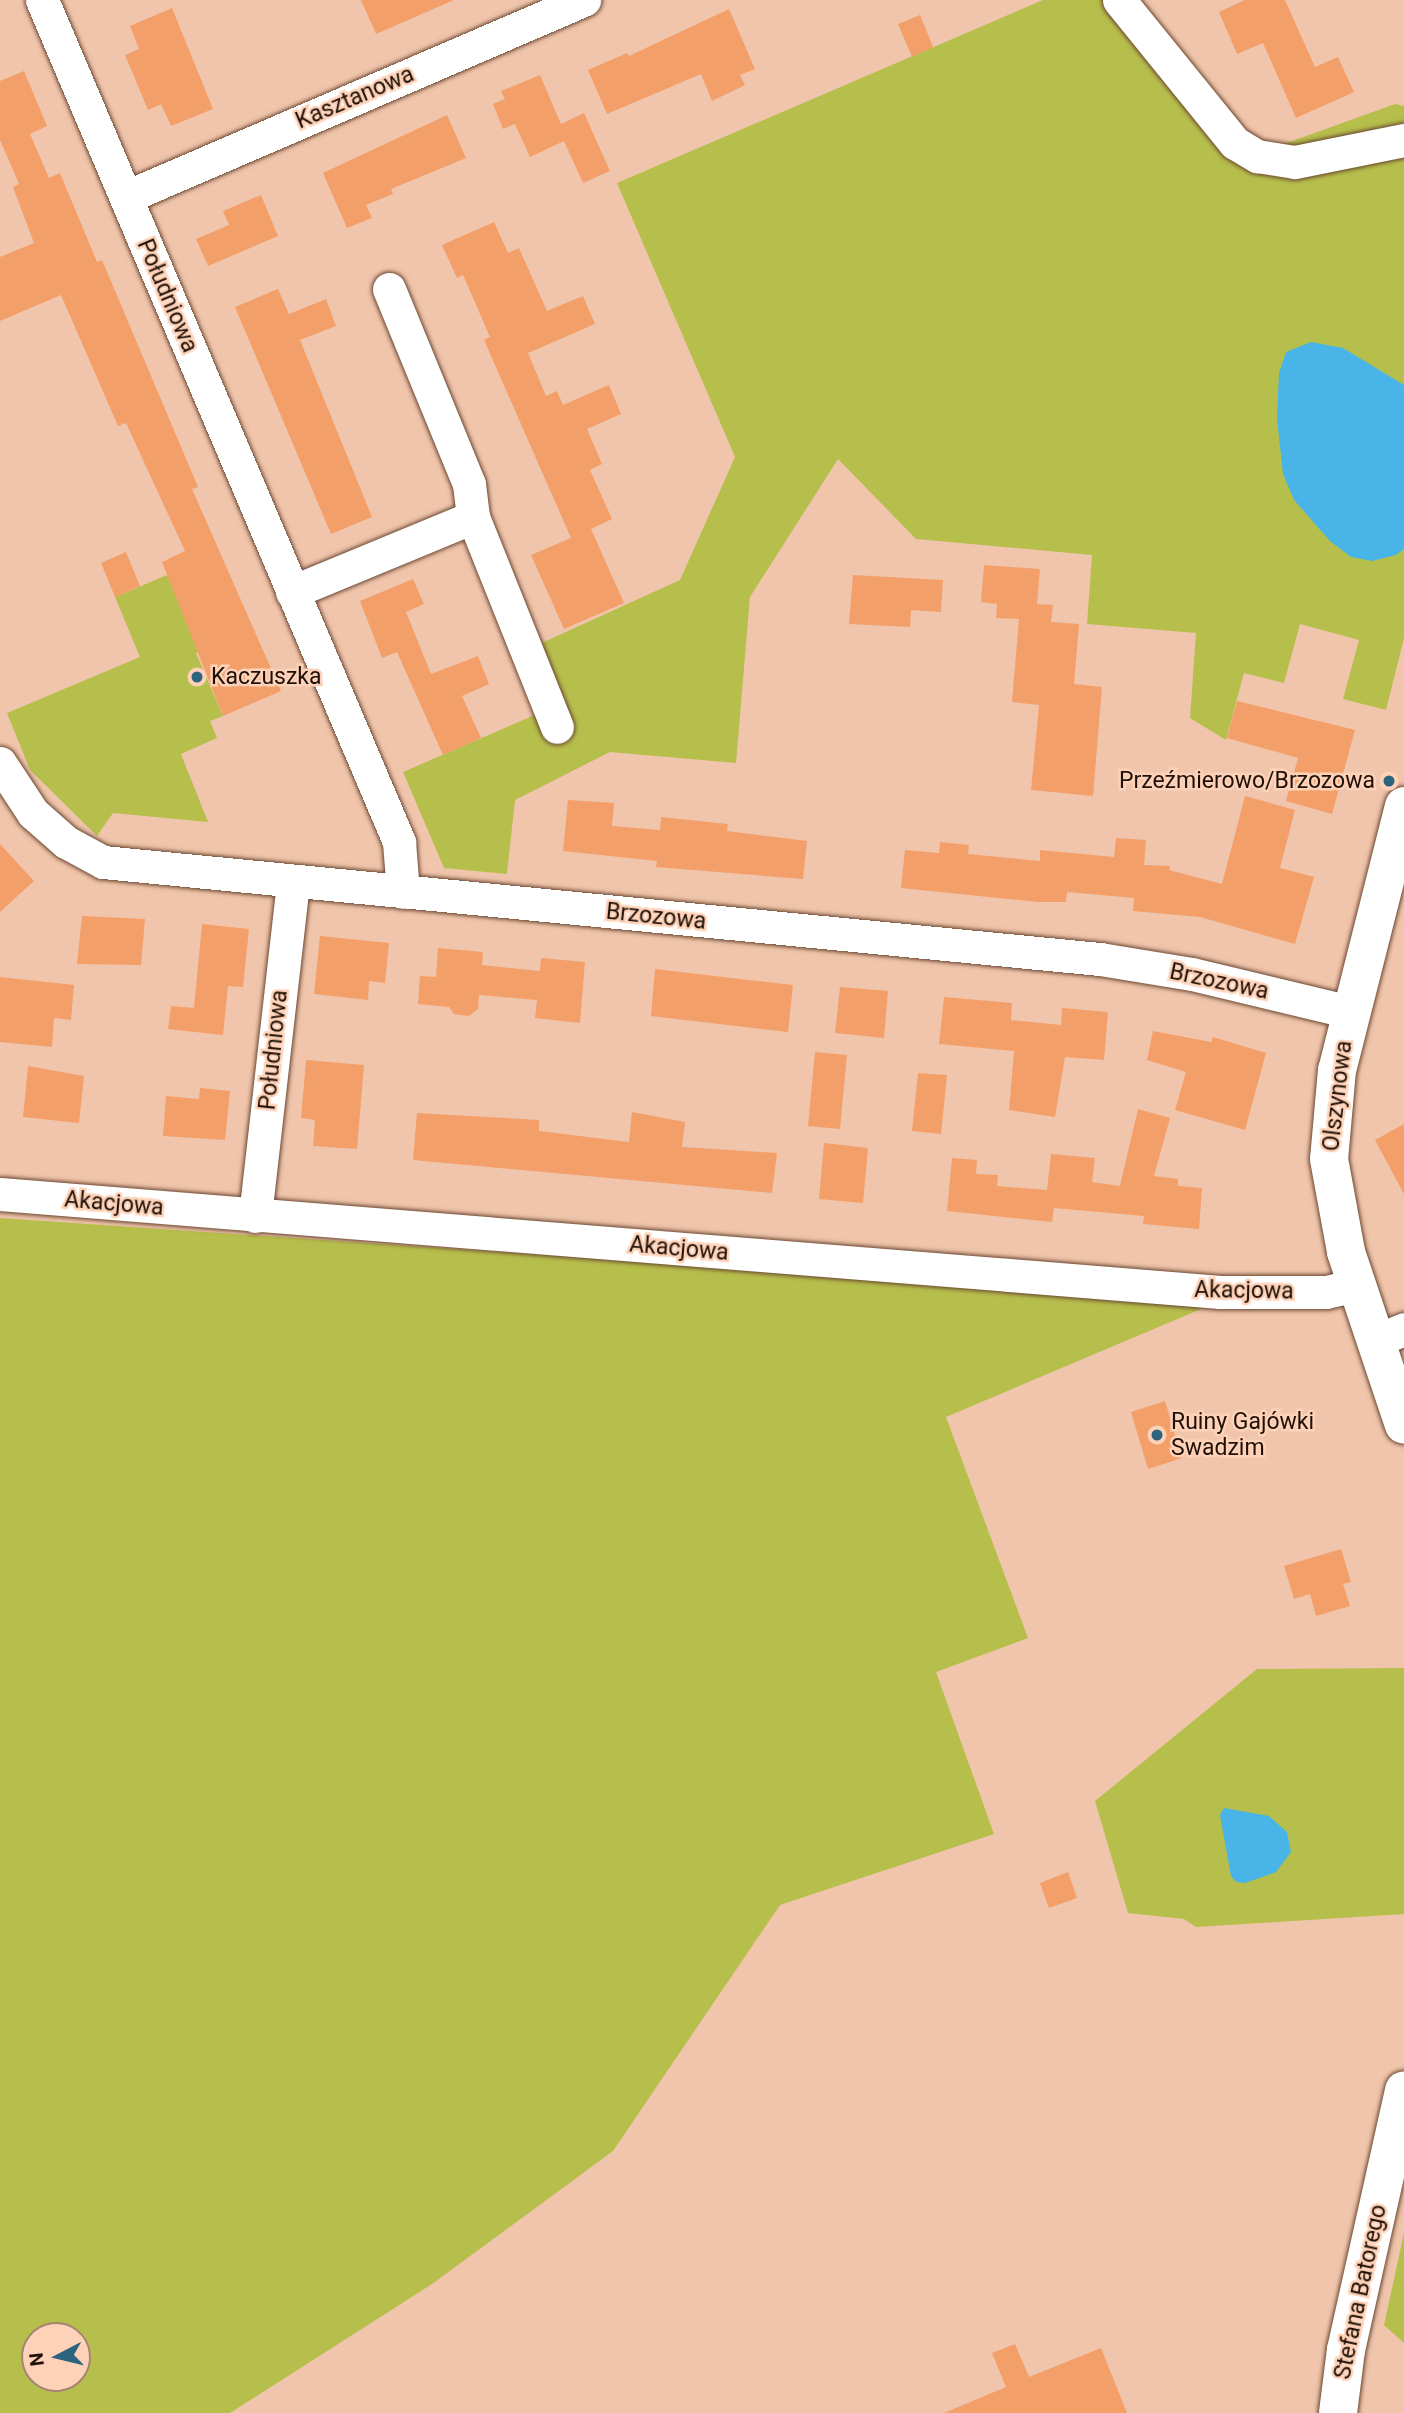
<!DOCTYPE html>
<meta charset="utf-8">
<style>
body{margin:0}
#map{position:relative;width:1404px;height:2413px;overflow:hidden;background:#f0c5ab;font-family:Roboto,sans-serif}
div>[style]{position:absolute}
.green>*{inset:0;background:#b7bf4c}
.water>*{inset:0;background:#48b4e7}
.building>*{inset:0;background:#f39f6a}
.roads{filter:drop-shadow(0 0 2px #6b4731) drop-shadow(0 0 2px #6b4731)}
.street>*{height:33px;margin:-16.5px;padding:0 16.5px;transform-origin:16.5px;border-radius:16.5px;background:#fff}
.secondary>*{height:38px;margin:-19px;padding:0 19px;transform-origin:19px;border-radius:19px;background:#fff}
.dots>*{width:19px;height:19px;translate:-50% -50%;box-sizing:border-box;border:4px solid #fed2b8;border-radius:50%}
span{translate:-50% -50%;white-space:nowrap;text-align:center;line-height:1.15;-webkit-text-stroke:5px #fed2b8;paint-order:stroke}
.street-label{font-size:23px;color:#201108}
.poi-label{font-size:23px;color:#201108}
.left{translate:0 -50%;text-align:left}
.right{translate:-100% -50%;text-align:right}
.north{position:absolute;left:21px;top:2322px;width:70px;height:70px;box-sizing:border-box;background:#fed2b8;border:2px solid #a58572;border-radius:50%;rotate:263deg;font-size:19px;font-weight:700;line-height:28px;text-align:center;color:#201108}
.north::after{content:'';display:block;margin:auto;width:24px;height:32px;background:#2c637e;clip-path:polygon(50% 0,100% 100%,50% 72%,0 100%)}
</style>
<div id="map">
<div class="green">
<i style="clip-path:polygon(1043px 0,1104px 0,1242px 159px,1395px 104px,1404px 106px,1404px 638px,1386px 710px,1343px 699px,1359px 640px,1300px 624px,1284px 683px,1244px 673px,1226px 740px,1190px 718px,1196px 633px,1087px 624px,1092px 555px,916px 539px,838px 459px,750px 597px,736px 763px,610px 752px,515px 800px,507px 874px,444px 868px,403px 772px,537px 714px,513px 656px,680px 580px,735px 457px,617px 183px)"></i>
<i style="clip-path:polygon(167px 575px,220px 643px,196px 653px,223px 716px,210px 721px,217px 738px,181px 754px,208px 822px,113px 813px,97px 836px,30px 770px,7px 713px,140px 657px,115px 597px)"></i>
<i style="clip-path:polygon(evenodd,0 1218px,1220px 1301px,946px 1417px,1028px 1638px,936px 1672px,994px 1834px,780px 1905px,613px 2151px,432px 2284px,230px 2413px,0 2413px,0 1218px,35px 2336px,77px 2336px,77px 2378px,35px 2378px,35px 2336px)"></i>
<i style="clip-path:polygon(1404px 1668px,1404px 1914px,1196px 1927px,1184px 1919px,1128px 1913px,1095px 1801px,1257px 1669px)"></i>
<i style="clip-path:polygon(1404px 2233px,1404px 2343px,1384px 2325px)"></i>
</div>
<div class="water">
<i style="clip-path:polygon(1311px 342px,1343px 348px,1404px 385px,1404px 549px,1396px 555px,1372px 561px,1351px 557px,1330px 541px,1294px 500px,1283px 474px,1277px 419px,1279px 373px,1286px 352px)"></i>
<i style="clip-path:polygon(1224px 1808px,1269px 1816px,1287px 1832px,1291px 1852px,1276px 1872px,1245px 1883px,1236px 1882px,1231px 1876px,1220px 1815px)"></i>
</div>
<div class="building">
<i style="clip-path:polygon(361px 0,454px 0,376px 34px)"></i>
<i style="clip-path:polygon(1245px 0,1285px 0,1315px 67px,1338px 57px,1354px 92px,1296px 118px,1263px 43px,1237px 54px,1219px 12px)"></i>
<i style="clip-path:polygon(172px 8px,213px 109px,171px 126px,161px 104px,148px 110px,125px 55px,139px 49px,130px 26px)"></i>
<i style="clip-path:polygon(729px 9px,755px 69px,740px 75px,745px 85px,712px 101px,701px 74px,607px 114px,588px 70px,627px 53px,629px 56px)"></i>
<i style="clip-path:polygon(920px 15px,933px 47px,912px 57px,898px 24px)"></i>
<i style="clip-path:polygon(24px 71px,47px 126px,30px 134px,49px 178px,60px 173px,97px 262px,102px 260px,198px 487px,192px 489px,281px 691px,223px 716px,162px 562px,185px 551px,126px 423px,118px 426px,61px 295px,0 321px,0 257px,34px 243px,13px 187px,19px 184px,0 140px,0 81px)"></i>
<i style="clip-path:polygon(540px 75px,561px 124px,584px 113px,610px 171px,583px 183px,564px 141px,530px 157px,515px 124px,503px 129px,493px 104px,505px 99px,501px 91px)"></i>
<i style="clip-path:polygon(447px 115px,466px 158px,391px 189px,393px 194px,366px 205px,372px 218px,347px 228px,323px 173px)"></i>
<i style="clip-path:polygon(261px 195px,278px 236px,208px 266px,196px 239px,229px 225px,223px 211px)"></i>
<i style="clip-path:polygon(494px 222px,508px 253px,519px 248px,547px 311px,583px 296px,595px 324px,528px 353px,546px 396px,557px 391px,563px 405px,609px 385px,621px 414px,587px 429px,602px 464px,590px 470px,612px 519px,591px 529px,624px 603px,564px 629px,531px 555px,571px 538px,484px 340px,490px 337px,463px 275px,457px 278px,442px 245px)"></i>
<i style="clip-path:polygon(278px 289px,289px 314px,326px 299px,336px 326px,300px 340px,372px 517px,331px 534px,235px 307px)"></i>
<i style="clip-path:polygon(126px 552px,140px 586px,115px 597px,101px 563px)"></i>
<i style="clip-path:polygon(984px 565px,1040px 569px,1037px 604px,1053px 605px,1051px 622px,1079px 624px,1074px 684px,1102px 687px,1093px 796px,1031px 790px,1039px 705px,1012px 702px,1019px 619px,996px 618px,997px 604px,981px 602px)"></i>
<i style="clip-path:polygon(853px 575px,943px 580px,941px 612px,911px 610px,910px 627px,849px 624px)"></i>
<i style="clip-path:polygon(413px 579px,424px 604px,406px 612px,431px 674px,478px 656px,489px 684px,462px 696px,481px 738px,443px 755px,397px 652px,382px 658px,360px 601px)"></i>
<i style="clip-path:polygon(1237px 701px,1355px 730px,1332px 814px,1286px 801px,1298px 758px,1227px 738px)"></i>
<i style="clip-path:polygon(1245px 796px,1295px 810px,1280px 868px,1314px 877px,1295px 944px,1200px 917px,1133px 911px,1134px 898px,1067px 892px,1066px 902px,1038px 902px,901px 888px,905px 850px,939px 853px,940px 842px,969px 845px,968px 854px,1040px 861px,1040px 850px,1114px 857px,1116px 838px,1146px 840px,1144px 865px,1170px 866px,1169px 870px,1222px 884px)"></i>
<i style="clip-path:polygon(568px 800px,614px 803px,612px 826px,660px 830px,661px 817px,728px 824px,727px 831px,807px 841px,803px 879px,656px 867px,657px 861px,563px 851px)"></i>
<i style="clip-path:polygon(0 844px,34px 881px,0 912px)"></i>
<i style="clip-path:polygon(82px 916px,145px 919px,141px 965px,77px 964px)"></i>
<i style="clip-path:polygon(202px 924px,249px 929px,243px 987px,228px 986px,223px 1035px,168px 1029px,171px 1006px,194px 1008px)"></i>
<i style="clip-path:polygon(320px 936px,389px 943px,385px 983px,369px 981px,368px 1000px,314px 994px)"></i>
<i style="clip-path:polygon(438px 948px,483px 952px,482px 965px,540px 971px,541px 958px,585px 962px,580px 1023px,535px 1018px,537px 1000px,479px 995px,478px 1009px,469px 1016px,454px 1014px,449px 1007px,418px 1004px,420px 976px,436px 977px)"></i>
<i style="clip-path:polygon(655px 969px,793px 985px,788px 1032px,651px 1016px)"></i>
<i style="clip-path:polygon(0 977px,74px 985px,71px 1020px,54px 1018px,52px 1047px,0 1042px)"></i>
<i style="clip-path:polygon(840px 987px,888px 991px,884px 1038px,835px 1033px)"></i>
<i style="clip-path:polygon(944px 997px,1012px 1003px,1011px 1020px,1061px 1025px,1062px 1008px,1108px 1012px,1104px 1060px,1065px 1057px,1055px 1117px,1009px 1110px,1014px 1051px,939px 1044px)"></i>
<i style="clip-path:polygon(1153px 1031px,1211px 1042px,1213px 1037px,1266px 1053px,1245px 1130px,1175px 1110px,1186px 1072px,1147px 1060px)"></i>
<i style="clip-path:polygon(815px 1052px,847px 1055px,840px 1129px,808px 1126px)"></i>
<i style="clip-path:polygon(306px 1060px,364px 1065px,357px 1149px,313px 1146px,315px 1120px,301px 1118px)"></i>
<i style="clip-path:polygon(28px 1066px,84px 1076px,79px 1123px,23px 1117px)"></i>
<i style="clip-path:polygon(918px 1073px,947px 1075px,941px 1134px,912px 1131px)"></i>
<i style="clip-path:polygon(200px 1088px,230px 1091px,225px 1140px,163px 1136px,166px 1096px,199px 1099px)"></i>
<i style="clip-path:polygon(1138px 1109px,1170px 1118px,1154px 1176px,1178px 1179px,1178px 1186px,1202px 1188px,1199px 1229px,1143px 1224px,1144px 1216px,1054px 1208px,1052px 1222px,947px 1211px,952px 1158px,977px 1160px,976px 1174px,998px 1175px,997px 1186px,1047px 1190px,1051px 1154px,1095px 1158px,1092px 1182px,1120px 1186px)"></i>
<i style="clip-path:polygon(632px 1112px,685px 1122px,682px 1147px,777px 1153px,772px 1193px,413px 1160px,417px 1113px,539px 1120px,539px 1131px,629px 1142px)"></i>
<i style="clip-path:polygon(1404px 1124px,1404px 1194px,1375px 1140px)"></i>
<i style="clip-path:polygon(824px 1143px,868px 1148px,863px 1203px,819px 1199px)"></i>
<i style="clip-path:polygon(1165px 1401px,1182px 1458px,1148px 1469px,1131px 1412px)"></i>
<i style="clip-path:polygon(1341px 1549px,1351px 1582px,1343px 1584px,1350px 1606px,1316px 1616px,1310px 1594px,1294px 1599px,1284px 1566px)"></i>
<i style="clip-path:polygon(1068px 1872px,1077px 1898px,1049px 1908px,1040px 1883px)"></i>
<i style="clip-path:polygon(1015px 2344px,1029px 2377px,1101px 2348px,1127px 2413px,944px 2413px,1006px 2387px,992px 2353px)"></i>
</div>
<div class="roads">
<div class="street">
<i style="left:42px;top:0;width:915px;rotate:67.02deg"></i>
<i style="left:399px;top:842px;width:50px;rotate:85.4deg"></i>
<i style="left:1119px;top:0;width:184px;rotate:51deg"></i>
<i style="left:1235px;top:143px;width:26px;rotate:31deg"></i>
<i style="left:1257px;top:156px;width:38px;rotate:9deg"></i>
<i style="left:1295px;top:162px;width:111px;rotate:-11.4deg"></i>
<i style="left:126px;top:197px;width:499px;rotate:-23.3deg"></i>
<i style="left:389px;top:289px;width:211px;rotate:67.7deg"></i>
<i style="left:469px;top:484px;width:33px;rotate:83deg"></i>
<i style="left:473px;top:517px;width:226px;rotate:68.2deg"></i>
<i style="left:292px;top:592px;width:196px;rotate:-22.5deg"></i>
<i style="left:0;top:763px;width:60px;rotate:56.6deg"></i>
<i style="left:33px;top:813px;width:44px;rotate:41.3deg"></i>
<i style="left:66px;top:842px;width:42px;rotate:28.4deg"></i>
<i style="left:103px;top:862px;width:1002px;rotate:5.56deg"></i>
<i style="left:1100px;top:959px;width:93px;rotate:9.3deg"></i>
<i style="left:1192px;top:974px;width:163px;rotate:13.5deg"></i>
<i style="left:0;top:1194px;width:1224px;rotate:4.59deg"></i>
<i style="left:1220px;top:1292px;width:106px"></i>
<i style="left:1326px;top:1292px;width:32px;rotate:-13deg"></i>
<i style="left:255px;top:1216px;width:335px;rotate:-83.5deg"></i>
<i style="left:1377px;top:1340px;width:29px;rotate:-22deg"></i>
</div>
<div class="secondary">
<i style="left:1404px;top:806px;width:272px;rotate:104.2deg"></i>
<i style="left:1337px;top:1070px;width:89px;rotate:95.1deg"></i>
<i style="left:1329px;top:1159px;width:95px;rotate:79.6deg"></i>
<i style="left:1346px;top:1252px;width:182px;rotate:71.5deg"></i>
<i style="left:1338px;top:2413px;width:64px;rotate:-82.8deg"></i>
<i style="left:1346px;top:2350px;width:266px;rotate:-77.4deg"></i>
</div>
</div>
<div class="dots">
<i style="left:197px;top:677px;background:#2c637e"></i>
<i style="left:1389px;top:781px;background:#2c637e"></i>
<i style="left:1157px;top:1435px;background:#2c637e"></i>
</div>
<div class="street-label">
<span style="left:355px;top:98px;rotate:-23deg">Kasztanowa</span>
<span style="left:167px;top:296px;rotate:67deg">Południowa</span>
<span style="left:656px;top:917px;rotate:6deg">Brzozowa</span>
<span style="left:1219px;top:982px;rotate:12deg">Brzozowa</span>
<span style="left:274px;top:1050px;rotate:-84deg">Południowa</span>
<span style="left:1338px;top:1096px;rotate:-83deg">Olszynowa</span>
<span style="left:114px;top:1204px;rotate:5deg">Akacjowa</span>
<span style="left:679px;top:1249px;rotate:5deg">Akacjowa</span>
<span style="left:1244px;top:1291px;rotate:1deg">Akacjowa</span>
<span style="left:1361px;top:2292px;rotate:-78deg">Stefana Batorego</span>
</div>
<div class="poi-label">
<span class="left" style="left:211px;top:677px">Kaczuszka</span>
<span class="right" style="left:1375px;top:781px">Przeźmierowo/Brzozowa</span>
<span class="left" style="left:1171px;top:1435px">Ruiny Gajówki<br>Swadzim</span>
</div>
<div class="north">N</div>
</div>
